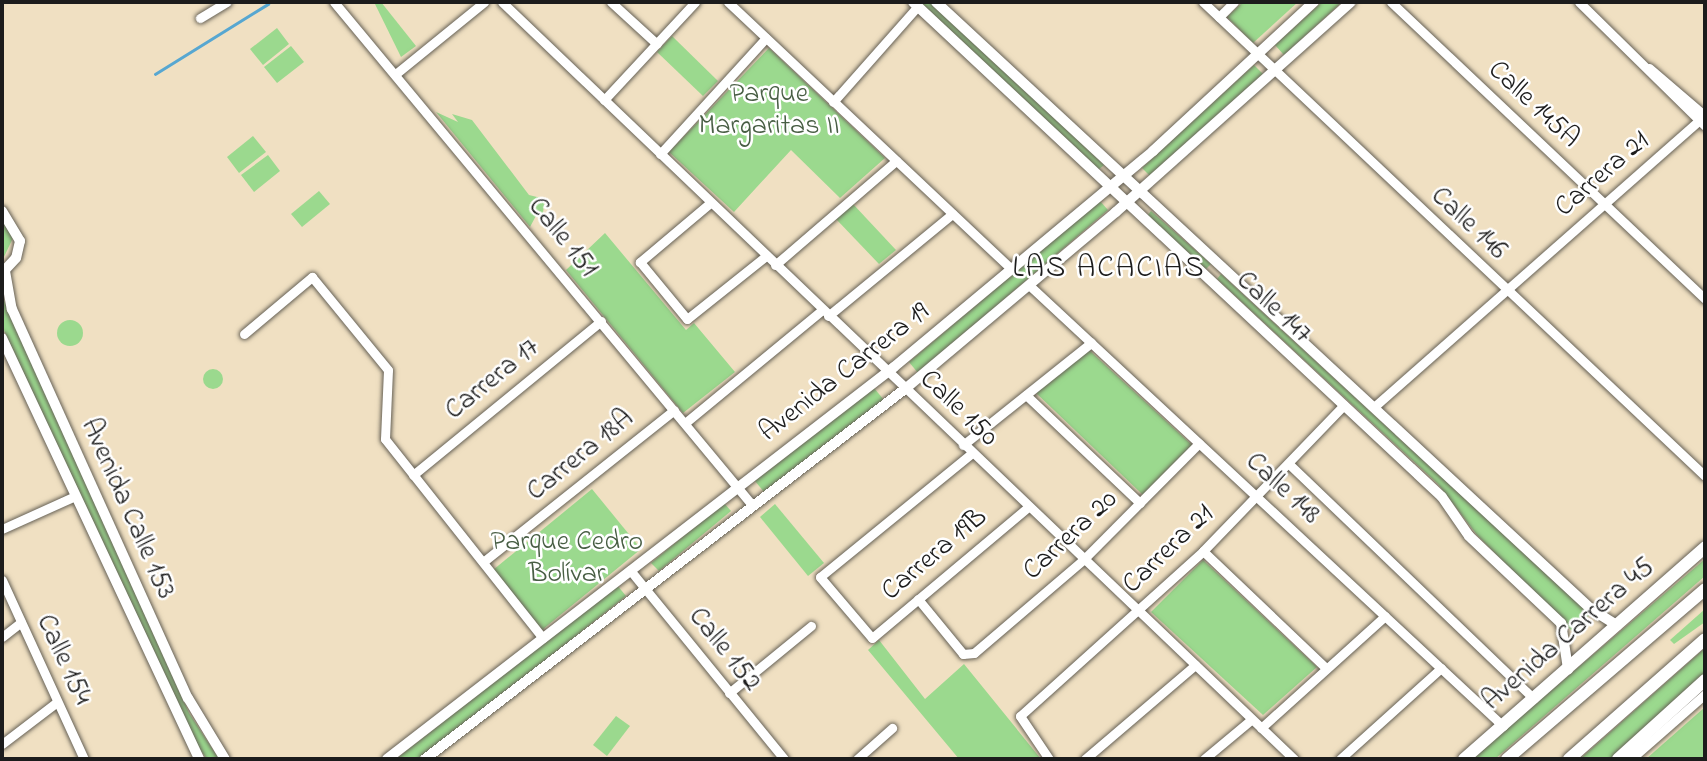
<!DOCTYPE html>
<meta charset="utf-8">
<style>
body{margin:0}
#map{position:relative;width:1707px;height:761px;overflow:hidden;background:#f0e0c2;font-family:"Indie Flower",sans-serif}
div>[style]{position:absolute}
.green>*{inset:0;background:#9bd98e}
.round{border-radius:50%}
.stream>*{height:2.5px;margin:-1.25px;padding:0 1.25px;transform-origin:1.25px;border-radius:1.25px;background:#57a7d1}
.roads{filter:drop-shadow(0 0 2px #666156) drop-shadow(0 0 2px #666156)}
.minor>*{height:9px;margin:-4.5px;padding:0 4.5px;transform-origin:4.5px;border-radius:4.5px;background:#fff}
.major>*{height:10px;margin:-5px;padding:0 5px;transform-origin:5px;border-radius:5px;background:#fff}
.highway>*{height:12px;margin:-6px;padding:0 6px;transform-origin:6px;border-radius:6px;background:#fff}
span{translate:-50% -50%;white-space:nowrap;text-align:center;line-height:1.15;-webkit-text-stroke:5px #fff;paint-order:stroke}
.park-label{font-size:28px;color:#485e44}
.street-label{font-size:28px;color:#1c1c1c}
.neighbourhood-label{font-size:30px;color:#1c1c1c;letter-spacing:2px}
.frame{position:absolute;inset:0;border:4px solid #1c1c1c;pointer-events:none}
</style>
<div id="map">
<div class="green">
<i style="clip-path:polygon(374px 2px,381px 2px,416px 46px,401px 57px)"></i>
<i style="clip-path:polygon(919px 2px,932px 2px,1104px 165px,1098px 170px)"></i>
<i style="clip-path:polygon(1243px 2px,1298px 2px,1253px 43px,1227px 17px)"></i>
<i style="clip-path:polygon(1322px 2px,1342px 2px,1284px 55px,1275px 45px)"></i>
<i style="clip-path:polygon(277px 28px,289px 44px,263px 65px,250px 49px)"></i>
<i style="clip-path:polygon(672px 36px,718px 81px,703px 96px,657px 52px)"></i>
<i style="clip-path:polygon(291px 46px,304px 62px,277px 83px,264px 67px)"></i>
<i style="clip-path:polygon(769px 48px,885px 158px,840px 198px,791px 150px,734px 212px,669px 152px)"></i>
<i style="clip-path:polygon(1254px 65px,1264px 75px,1150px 176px,1142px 168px)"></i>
<i style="clip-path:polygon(436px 112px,458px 122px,452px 114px,472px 120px,529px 195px,545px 199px,542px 219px,538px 212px,530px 227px)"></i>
<i style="clip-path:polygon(253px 136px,266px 152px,239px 173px,227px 157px)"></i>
<i style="clip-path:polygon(268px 155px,280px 171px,254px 192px,241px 175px)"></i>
<i style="clip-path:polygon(319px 191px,330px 204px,302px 227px,291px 214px)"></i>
<i style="clip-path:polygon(1100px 201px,1108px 210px,918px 373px,909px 362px)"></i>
<i style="clip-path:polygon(853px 204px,896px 250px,879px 264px,836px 219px)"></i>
<i style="clip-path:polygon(1151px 211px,1211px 264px,1206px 269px,1147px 216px)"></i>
<i style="clip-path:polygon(2px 217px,13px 238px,2px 261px)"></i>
<i style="clip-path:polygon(605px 233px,686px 330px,694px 323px,735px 372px,683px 413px,566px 270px)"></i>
<i style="clip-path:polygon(1221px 274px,1590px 614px,1573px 632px,1477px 535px,1438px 484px,1217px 279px)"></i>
<i style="clip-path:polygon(2px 296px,189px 713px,219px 759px,207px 759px,190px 736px,2px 326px)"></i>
<i class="round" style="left:57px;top:320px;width:26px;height:26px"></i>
<i style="clip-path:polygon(1088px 349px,1192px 445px,1143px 495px,1035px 392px)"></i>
<i class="round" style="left:203px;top:369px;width:20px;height:20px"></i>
<i style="clip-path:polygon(874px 388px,884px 400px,764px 492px,755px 481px)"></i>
<i style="clip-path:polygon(592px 489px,641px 549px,542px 630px,493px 570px)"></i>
<i style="clip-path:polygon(724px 503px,731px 511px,659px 571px,651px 563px)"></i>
<i style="clip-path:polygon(775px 504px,824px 563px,808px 576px,760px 517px)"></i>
<i style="clip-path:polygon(1705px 559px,1705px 576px,1495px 759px,1471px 759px)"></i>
<i style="clip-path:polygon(1203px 560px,1317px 667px,1263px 715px,1151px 612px)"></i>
<i style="clip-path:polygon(617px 585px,626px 596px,523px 678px,418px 759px,396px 759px)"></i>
<i style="clip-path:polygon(1705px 609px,1705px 622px,1674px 644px,1670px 640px)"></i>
<i style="clip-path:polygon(879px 640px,925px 699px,964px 664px,1041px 759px,959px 759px,868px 650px)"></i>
<i style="clip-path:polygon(1705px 648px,1705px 673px,1613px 758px,1580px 759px)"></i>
<i style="clip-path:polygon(1705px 707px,1705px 759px,1646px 759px)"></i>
<i style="clip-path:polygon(616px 716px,630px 726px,607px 756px,593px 745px)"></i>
</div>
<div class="stream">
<i style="left:155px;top:74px;width:133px;rotate:-31.8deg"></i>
</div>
<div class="roads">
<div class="minor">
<i style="left:334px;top:2px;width:654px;rotate:50.27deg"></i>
<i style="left:502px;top:2px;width:1096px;rotate:43.71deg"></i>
<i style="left:611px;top:2px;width:62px;rotate:42.4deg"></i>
<i style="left:728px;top:2px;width:389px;rotate:43.3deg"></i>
<i style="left:1203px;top:2px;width:690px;rotate:43.36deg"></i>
<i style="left:1391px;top:2px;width:432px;rotate:43.4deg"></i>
<i style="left:1579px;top:2px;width:177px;rotate:44.5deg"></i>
<i style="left:1219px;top:17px;width:21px;rotate:-45deg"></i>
<i style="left:200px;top:18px;width:31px;rotate:-31deg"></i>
<i style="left:1649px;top:68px;width:74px;rotate:40.6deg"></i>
<i style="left:398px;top:72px;width:111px;rotate:-39.1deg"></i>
<i style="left:604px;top:100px;width:134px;rotate:-47.1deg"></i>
<i style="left:833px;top:102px;width:128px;rotate:-48.5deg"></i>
<i style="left:660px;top:154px;width:157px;rotate:-47.6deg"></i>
<i style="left:710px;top:203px;width:92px;rotate:139.9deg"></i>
<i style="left:640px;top:262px;width:74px;rotate:50.5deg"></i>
<i style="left:687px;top:319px;width:101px;rotate:-38.6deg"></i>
<i style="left:775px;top:265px;width:160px;rotate:-40.7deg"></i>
<i style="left:1030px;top:286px;width:646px;rotate:42.93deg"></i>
<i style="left:828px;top:316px;width:161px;rotate:-39.4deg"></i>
<i style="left:244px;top:334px;width:89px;rotate:-40deg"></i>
<i style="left:312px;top:277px;width:120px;rotate:50.7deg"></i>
<i style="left:388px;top:370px;width:69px;rotate:92.5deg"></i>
<i style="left:385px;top:439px;width:254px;rotate:51.6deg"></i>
<i style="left:1026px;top:395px;width:157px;rotate:43.5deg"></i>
<i style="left:1374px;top:407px;width:441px;rotate:-41.4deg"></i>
<i style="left:685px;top:423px;width:178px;rotate:-39.5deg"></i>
<i style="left:963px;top:445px;width:164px;rotate:-38.6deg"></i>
<i style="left:972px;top:453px;width:196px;rotate:140.8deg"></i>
<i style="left:820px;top:577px;width:80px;rotate:49.6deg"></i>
<i style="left:872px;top:638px;width:204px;rotate:-40deg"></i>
<i style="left:1289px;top:464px;width:339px;rotate:43.8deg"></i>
<i style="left:413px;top:475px;width:243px;rotate:-39.3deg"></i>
<i style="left:2px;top:529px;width:80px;rotate:-24.3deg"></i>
<i style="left:1203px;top:551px;width:170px;rotate:43.6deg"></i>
<i style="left:483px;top:562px;width:244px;rotate:-38.5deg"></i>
<i style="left:630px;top:570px;width:244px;rotate:50.8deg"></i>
<i style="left:2px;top:580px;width:197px;rotate:65.4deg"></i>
<i style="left:918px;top:599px;width:71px;rotate:50.7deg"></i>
<i style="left:963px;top:654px;width:11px;rotate:-5deg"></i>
<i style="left:974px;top:653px;width:145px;rotate:-40.5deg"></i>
<i style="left:1084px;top:559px;width:163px;rotate:-45.2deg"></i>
<i style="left:2px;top:637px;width:24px;rotate:-38deg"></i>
<i style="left:729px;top:693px;width:106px;rotate:-39.3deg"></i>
<i style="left:1261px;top:728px;width:167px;rotate:-42.1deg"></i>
<i style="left:2px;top:744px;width:69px;rotate:-37.4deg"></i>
<i style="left:857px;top:759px;width:47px;rotate:-41.5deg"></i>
<i style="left:1049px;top:759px;width:52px;rotate:-124deg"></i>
<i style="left:1020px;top:716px;width:246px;rotate:-42deg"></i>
<i style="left:1203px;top:551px;width:203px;rotate:-46deg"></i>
<i style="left:1085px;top:759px;width:145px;rotate:-40.5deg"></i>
<i style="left:1204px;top:759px;width:62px;rotate:-39.8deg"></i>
<i style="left:1340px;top:759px;width:136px;rotate:-42deg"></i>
<i style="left:1631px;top:759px;width:98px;rotate:-41.3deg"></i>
</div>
<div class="major">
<i style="left:913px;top:2px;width:724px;rotate:43.1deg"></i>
<i style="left:1442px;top:497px;width:47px;rotate:55.3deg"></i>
<i style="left:1469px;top:536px;width:127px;rotate:43.4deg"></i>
<i style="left:1561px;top:623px;width:47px;rotate:81.3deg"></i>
<i style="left:936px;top:2px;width:893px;rotate:42.82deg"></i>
<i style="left:1591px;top:609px;width:31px;rotate:32deg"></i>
<i style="left:2px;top:211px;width:35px;rotate:59deg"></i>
<i style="left:20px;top:241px;width:17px;rotate:103deg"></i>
<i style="left:16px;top:258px;width:21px;rotate:133deg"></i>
<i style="left:5px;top:271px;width:39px;rotate:80deg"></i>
<i style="left:12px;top:309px;width:427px;rotate:65.7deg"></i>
<i style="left:188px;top:698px;width:71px;rotate:58.8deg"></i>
<i style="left:2px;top:338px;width:465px;rotate:64.9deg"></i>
<i style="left:387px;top:759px;width:641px;rotate:-37.71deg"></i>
<i style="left:894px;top:367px;width:337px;rotate:-39.8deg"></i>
<i style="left:1153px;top:151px;width:219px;rotate:-42.8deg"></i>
<i style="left:425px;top:759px;width:606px;rotate:-37.63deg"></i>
<i style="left:905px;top:389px;width:275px;rotate:-40deg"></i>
<i style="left:1116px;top:212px;width:315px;rotate:-41.8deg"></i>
</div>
<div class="highway">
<i style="left:1464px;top:759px;width:321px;rotate:-41.3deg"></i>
<i style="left:1507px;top:759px;width:261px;rotate:-40.6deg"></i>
<i style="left:1569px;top:759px;width:181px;rotate:-41.4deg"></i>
<i style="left:1618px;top:759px;width:118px;rotate:-42.2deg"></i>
</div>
</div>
<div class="park-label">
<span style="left:769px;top:111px">Parque<br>Margaritas II</span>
<span style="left:567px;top:559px">Parque Cedro<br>Bolívar</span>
</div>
<div class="street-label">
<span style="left:1533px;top:105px;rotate:43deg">Calle 145A</span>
<span style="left:1603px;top:175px;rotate:-41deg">Carrera 21</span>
<span style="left:1468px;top:224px;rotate:43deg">Calle 146</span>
<span style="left:562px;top:238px;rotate:51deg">Calle 151</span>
<span style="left:1273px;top:308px;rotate:43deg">Calle 147</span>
<span style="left:845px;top:373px;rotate:-38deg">Avenida Carrera 19</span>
<span style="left:493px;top:380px;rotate:-39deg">Carrera 17</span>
<span style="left:958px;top:409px;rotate:44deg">Calle 150</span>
<span style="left:581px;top:456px;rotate:-39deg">Carrera 18A</span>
<span style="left:1282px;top:489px;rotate:43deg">Calle 148</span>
<span style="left:127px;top:509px;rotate:66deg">Avenida Calle 153</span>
<span style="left:1071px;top:536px;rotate:-43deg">Carrera 20</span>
<span style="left:1169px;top:550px;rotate:-44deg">Carrera 21</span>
<span style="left:935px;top:555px;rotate:-40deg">Carrera 19B</span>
<span style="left:1569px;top:635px;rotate:-41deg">Avenida Carrera 45</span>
<span style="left:724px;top:650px;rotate:51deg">Calle 152</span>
<span style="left:63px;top:660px;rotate:65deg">Calle 154</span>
</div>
<div class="neighbourhood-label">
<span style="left:1109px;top:269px">LAS ACACIAS</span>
</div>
<div class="frame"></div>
</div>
